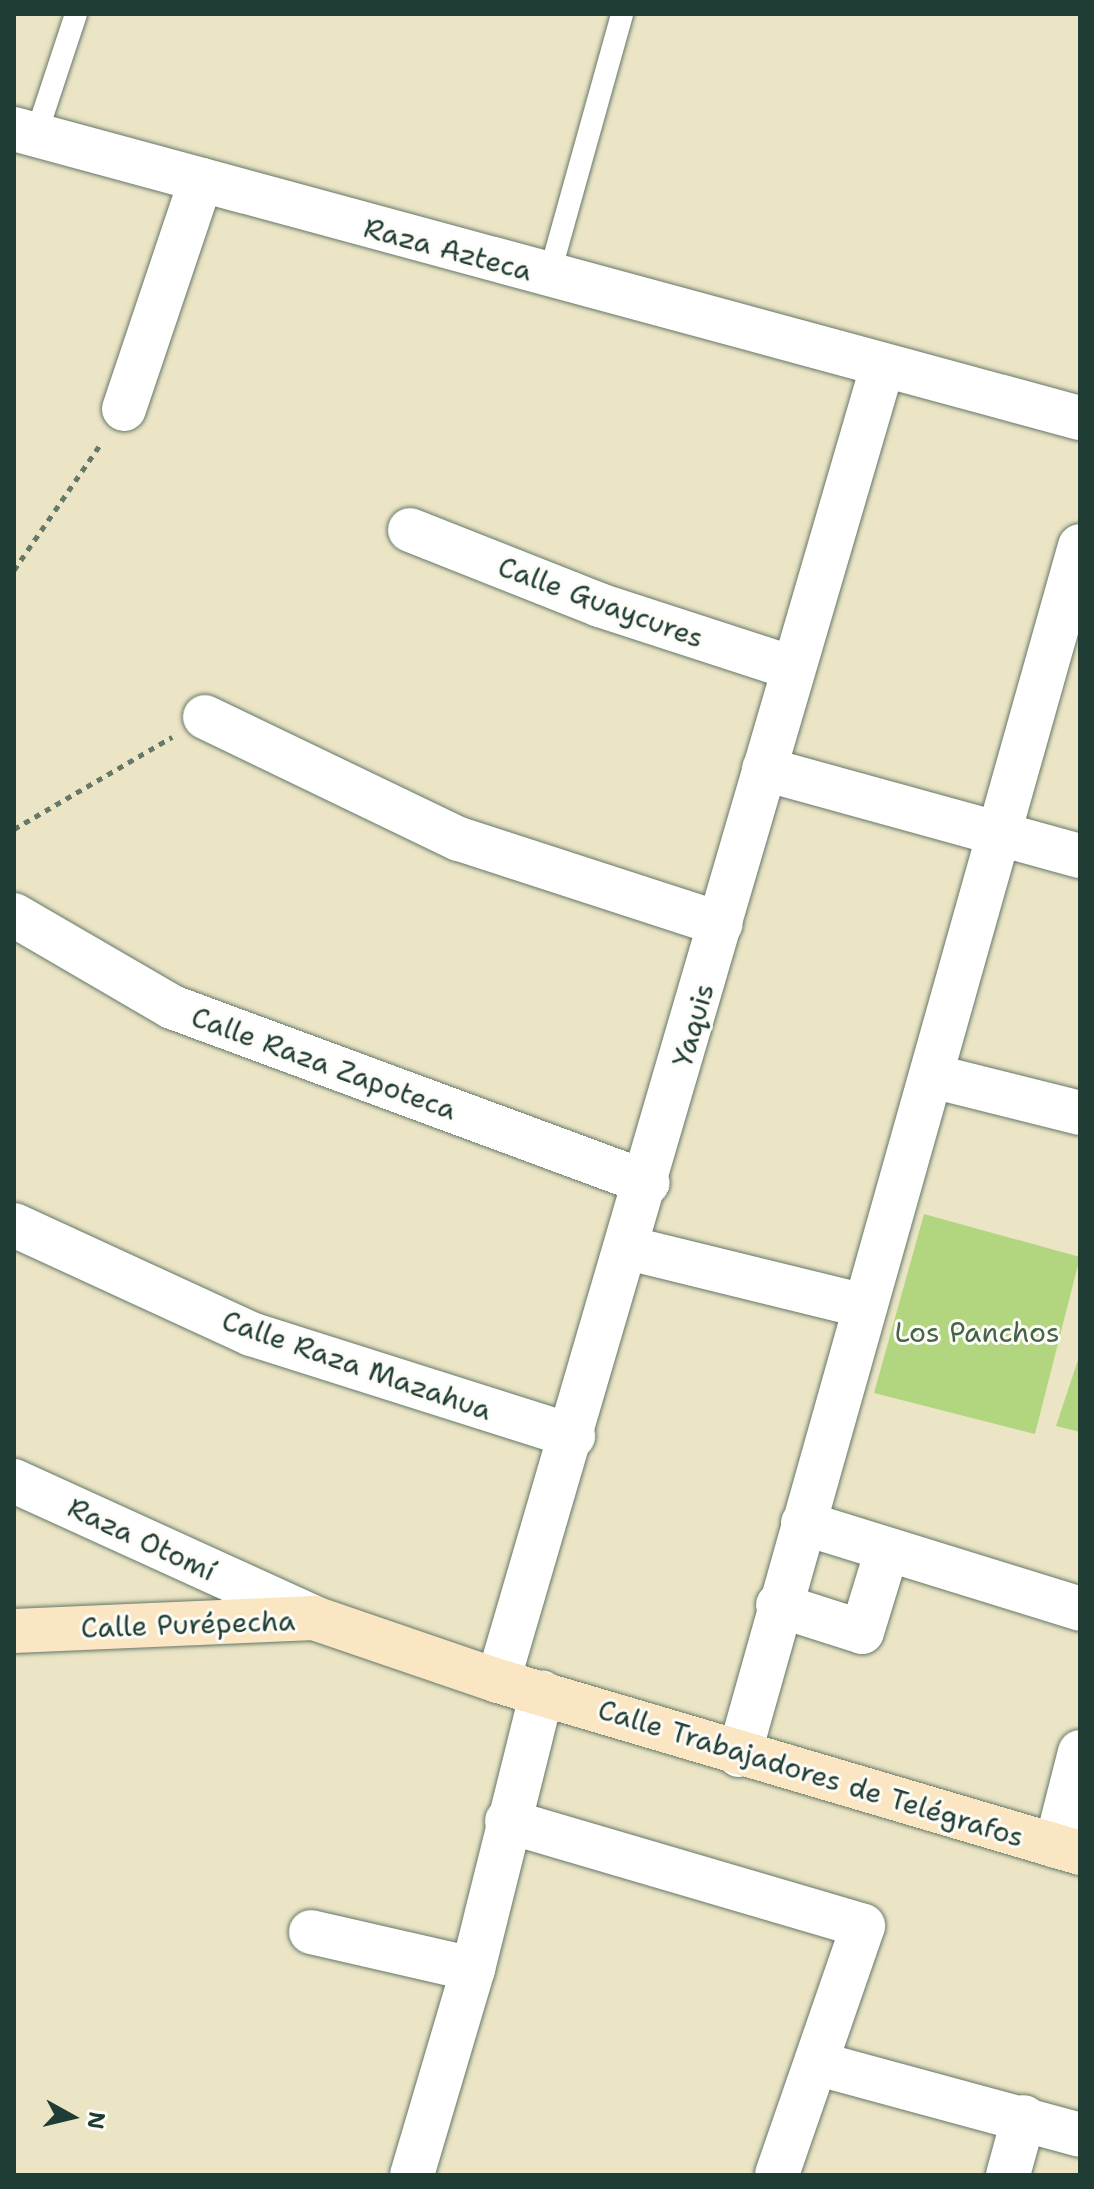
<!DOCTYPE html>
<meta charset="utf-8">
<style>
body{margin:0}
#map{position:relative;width:1094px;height:2189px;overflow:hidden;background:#ebe5c6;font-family:"Shantell Sans",sans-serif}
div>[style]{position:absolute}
.green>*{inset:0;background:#b2d67f}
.path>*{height:5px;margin-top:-2.5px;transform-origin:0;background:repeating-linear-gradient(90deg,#667867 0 6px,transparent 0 12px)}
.roads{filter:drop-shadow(0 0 2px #667867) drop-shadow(0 0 2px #667867)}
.lane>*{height:22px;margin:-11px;padding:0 11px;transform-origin:11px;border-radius:11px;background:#fff}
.street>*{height:44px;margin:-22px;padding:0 22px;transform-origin:22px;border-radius:22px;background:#fff}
.secondary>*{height:44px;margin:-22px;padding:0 22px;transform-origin:22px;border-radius:22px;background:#fbe6c4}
span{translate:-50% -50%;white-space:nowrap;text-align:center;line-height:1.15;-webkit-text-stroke:6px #fdfcf7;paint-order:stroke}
.street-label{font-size:28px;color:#1f3d34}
.park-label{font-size:28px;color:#446347}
.frame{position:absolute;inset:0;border:16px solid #1f3d34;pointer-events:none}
.north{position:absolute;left:32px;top:2077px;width:80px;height:80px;-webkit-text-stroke:6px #fdfcf7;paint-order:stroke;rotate:98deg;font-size:22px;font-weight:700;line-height:32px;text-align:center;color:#1f3d34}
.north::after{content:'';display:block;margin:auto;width:28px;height:36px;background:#1f3d34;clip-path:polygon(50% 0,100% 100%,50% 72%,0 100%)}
</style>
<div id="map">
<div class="green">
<i style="clip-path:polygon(924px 1214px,1080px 1257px,1035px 1434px,874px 1393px)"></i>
<i style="clip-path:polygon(1080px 1354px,1080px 1432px,1056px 1426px)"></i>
</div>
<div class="path">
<i style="left:14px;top:570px;width:155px;rotate:-55.5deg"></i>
<i style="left:14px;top:829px;width:183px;rotate:-30.2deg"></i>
</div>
<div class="roads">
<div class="lane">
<i style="left:36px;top:135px;width:127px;rotate:-71.7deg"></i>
<i style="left:549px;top:276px;width:272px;rotate:-74.4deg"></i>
</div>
<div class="street">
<i style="left:14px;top:129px;width:1104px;rotate:15.17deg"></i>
<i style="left:124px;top:409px;width:242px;rotate:-71.4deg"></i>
<i style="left:410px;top:530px;width:203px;rotate:21.6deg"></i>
<i style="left:599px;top:605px;width:204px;rotate:18deg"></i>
<i style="left:205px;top:717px;width:282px;rotate:25.7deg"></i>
<i style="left:459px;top:839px;width:275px;rotate:18deg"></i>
<i style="left:764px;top:769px;width:328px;rotate:15.4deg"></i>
<i style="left:14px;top:915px;width:183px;rotate:30.2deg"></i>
<i style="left:172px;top:1007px;width:507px;rotate:20.29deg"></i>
<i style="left:932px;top:1076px;width:153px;rotate:14deg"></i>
<i style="left:14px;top:1225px;width:261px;rotate:24.7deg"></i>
<i style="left:251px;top:1334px;width:338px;rotate:17.6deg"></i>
<i style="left:628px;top:1248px;width:243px;rotate:13.8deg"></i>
<i style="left:14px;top:1481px;width:330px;rotate:24.5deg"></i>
<i style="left:803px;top:1523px;width:290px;rotate:17.2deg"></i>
<i style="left:778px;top:1605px;width:88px;rotate:17.8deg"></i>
<i style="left:862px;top:1632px;width:86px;rotate:-73deg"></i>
<i style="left:498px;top:1681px;width:1368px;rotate:-73.7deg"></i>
<i style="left:739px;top:1755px;width:1256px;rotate:-74.25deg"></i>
<i style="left:507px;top:1821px;width:371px;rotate:16.4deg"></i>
<i style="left:863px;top:1926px;width:263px;rotate:109.1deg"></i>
<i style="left:1056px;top:1846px;width:97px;rotate:-75.7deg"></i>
<i style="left:311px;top:1932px;width:166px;rotate:12.9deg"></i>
<i style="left:819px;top:2064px;width:270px;rotate:15.2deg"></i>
<i style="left:412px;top:2175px;width:215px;rotate:-73.5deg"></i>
<i style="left:473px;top:1969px;width:285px;rotate:-76deg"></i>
<i style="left:1008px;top:2175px;width:60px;rotate:-74.6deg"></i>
</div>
<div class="secondary">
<i style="left:14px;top:1631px;width:300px;rotate:-2.5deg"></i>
<i style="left:314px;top:1618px;width:194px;rotate:18.9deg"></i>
<i style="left:498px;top:1681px;width:607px;rotate:16.46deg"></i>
</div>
</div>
<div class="street-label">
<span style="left:448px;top:249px;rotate:15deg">Raza Azteca</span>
<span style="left:601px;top:602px;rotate:20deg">Calle Guaycures</span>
<span style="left:693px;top:1025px;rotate:-74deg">Yaquis</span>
<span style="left:324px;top:1063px;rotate:20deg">Calle Raza Zapoteca</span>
<span style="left:357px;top:1365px;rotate:19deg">Calle Raza Mazahua</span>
<span style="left:142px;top:1539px;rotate:25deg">Raza Otomí</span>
<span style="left:188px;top:1624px;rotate:-2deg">Calle Purépecha</span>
<span style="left:811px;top:1773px;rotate:17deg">Calle Trabajadores de Telégrafos</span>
</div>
<div class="park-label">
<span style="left:977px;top:1332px">Los Panchos</span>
</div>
<div class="frame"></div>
<div class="north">N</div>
</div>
